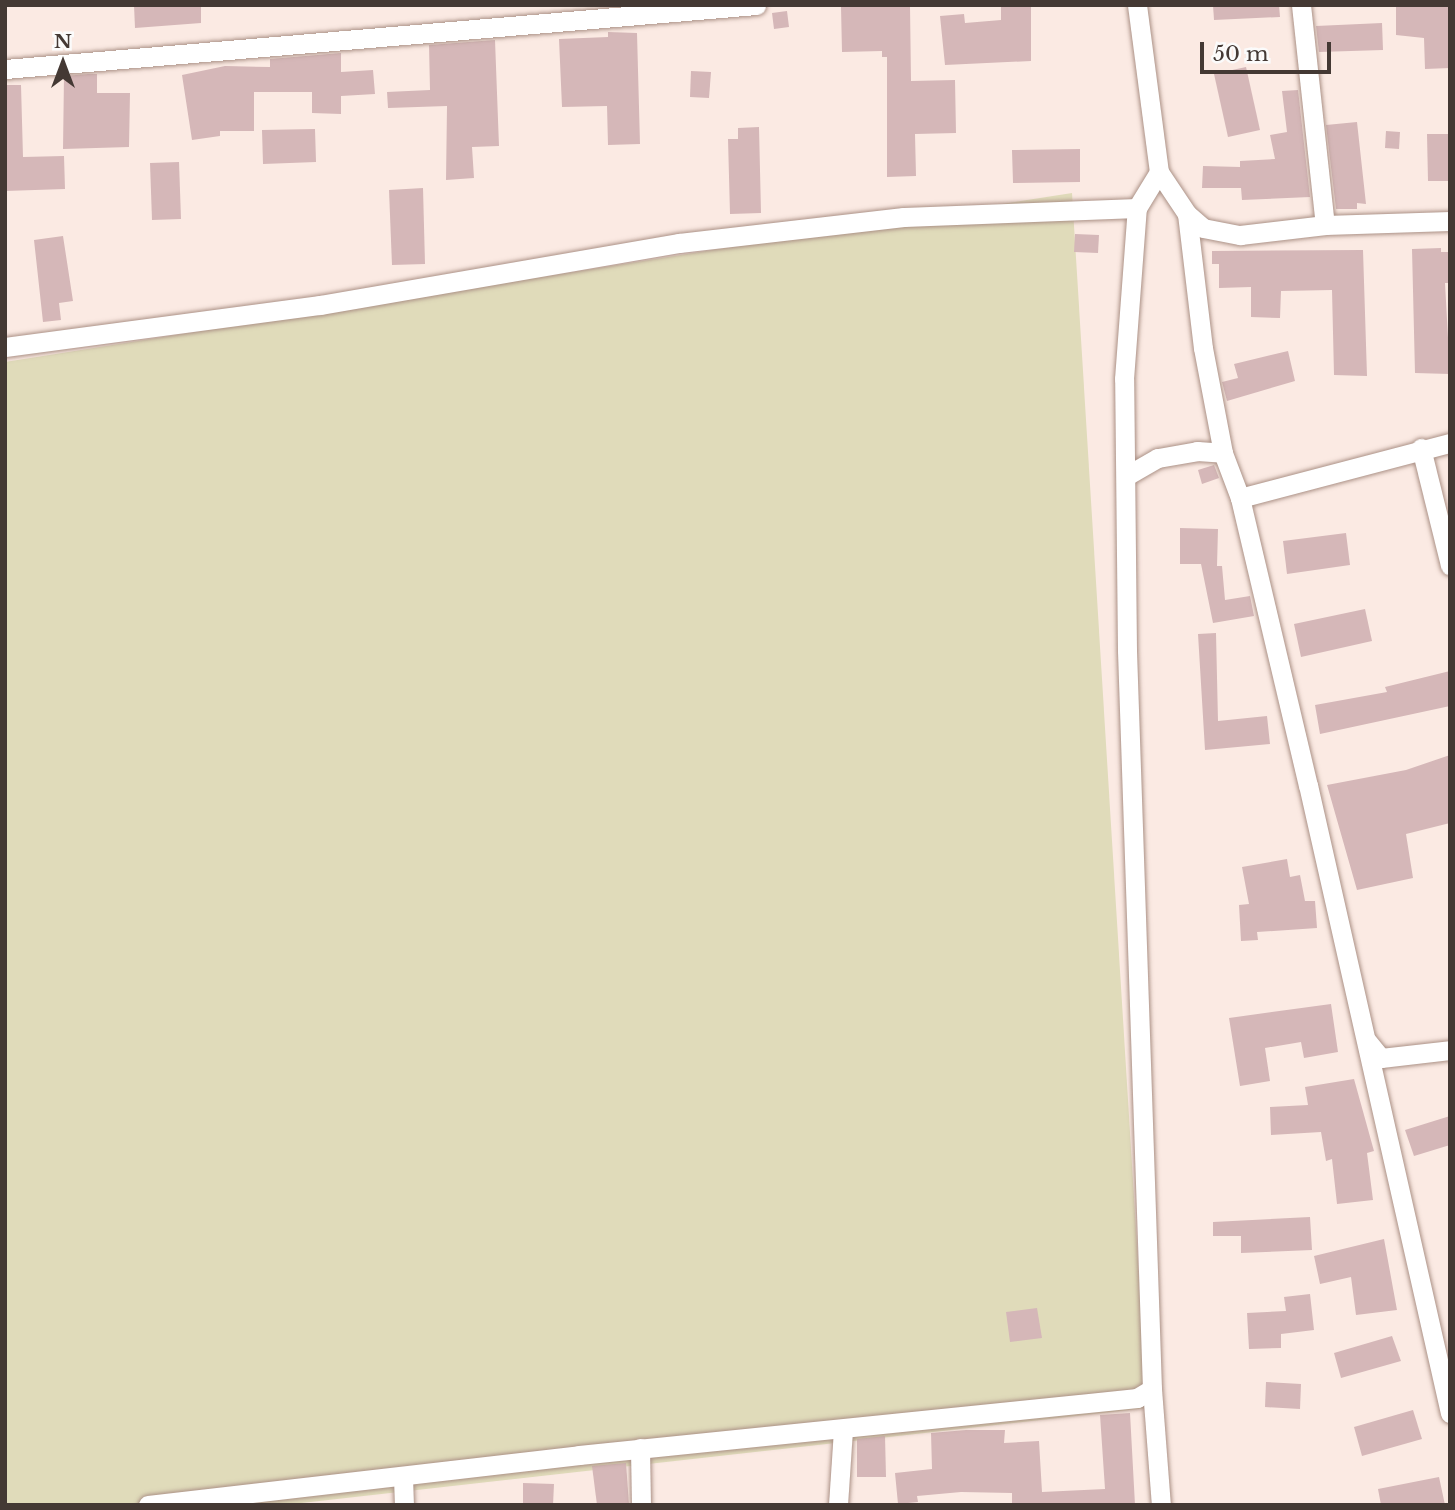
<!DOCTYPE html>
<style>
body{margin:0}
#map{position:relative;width:1455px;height:1510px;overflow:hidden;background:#fbeae3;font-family:"Libre Baskerville",serif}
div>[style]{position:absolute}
.green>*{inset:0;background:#e0dbba}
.building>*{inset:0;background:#d5b7b8}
.roads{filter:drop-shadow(0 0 2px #ab9186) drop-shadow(0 0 2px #ab9186)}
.minor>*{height:19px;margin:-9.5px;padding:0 9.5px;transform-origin:9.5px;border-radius:9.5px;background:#fff}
span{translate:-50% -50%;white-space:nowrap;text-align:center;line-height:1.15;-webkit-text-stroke:5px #fbfbfb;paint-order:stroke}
.frame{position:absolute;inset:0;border:7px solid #443934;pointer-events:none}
.north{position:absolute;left:28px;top:28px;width:70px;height:70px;-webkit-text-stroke:5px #fbfbfb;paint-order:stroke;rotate:0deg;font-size:19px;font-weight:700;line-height:28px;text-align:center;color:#443934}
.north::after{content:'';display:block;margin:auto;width:24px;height:32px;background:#443934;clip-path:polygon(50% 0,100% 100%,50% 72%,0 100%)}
.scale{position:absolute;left:1200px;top:42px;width:131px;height:32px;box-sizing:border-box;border:4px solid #443934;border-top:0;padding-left:9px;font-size:21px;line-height:24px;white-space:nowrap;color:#443934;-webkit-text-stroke:5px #fbfbfb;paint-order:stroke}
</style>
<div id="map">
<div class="green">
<i style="clip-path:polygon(1072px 193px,1147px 1408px,284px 1505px,5px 1505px,5px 362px)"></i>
</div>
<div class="building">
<i style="clip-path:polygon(134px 5px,201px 5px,201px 23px,135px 28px)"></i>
<i style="clip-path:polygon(1001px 5px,1031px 5px,1031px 61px,945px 65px,940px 16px,964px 14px,965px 23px,1001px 20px)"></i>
<i style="clip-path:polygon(1213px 5px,1279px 5px,1280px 17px,1214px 20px)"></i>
<i style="clip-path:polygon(1396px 5px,1450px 5px,1450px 68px,1425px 69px,1424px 38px,1396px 35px)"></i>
<i style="clip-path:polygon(910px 6px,911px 81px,955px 80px,956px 133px,915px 134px,916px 176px,887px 177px,887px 57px,882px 57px,882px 51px,842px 52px,841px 7px)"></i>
<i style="clip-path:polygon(787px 11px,789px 27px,774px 29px,772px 13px)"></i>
<i style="clip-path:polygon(1382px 23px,1383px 50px,1319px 52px,1316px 26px)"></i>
<i style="clip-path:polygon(608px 32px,637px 33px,640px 144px,608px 145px,607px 106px,562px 107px,559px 39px,608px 37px)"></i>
<i style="clip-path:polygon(495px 40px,499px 146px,472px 147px,474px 178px,446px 180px,447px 106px,388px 108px,387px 92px,430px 90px,429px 45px)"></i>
<i style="clip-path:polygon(341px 53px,341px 72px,373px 70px,375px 94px,341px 96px,341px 114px,312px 113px,312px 92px,254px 92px,254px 131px,220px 131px,220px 136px,192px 140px,182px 75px,225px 66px,270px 67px,270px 59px)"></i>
<i style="clip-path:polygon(1246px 67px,1260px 130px,1228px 137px,1214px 74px)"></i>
<i style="clip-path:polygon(691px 71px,711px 72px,709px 98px,690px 97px)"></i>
<i style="clip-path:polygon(88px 74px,97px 74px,97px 93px,130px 93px,129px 147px,63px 149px,64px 76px)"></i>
<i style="clip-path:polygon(5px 85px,21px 85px,23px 157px,64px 156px,65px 189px,5px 191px)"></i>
<i style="clip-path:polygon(1298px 90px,1310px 197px,1242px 200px,1241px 188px,1202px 188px,1203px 166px,1240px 167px,1240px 161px,1275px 159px,1270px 135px,1287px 132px,1282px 91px)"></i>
<i style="clip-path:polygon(1357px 122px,1366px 204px,1357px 203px,1357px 209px,1336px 209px,1326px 125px)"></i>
<i style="clip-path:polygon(759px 127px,761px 213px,730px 214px,728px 139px,738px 139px,738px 128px)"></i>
<i style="clip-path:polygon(315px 129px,316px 162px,263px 164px,262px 130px)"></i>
<i style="clip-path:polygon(1386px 131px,1400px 132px,1399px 149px,1385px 148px)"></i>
<i style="clip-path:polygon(1427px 134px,1450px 134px,1450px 181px,1428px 181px)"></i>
<i style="clip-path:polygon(1080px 149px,1080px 182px,1013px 183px,1012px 150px)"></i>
<i style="clip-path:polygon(179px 162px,181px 219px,152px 220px,150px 163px)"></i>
<i style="clip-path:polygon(423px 188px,425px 264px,392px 265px,389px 190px)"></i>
<i style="clip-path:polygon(1075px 234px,1099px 235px,1098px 253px,1074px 252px)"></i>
<i style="clip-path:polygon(63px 236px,73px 301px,59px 303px,61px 320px,43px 322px,34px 240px)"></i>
<i style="clip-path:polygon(1441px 248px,1441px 252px,1450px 252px,1450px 283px,1445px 283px,1450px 374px,1415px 373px,1412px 249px)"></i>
<i style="clip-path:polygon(1363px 250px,1367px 376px,1334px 375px,1332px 290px,1281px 291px,1280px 318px,1251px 317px,1251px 287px,1219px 288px,1219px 264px,1212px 264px,1212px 251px)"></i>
<i style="clip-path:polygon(1288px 351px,1295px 381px,1227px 401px,1222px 382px,1238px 378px,1234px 364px)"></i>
<i style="clip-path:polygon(1214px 465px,1219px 478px,1202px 484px,1198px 470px)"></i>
<i style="clip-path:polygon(1180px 528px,1218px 529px,1217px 566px,1222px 566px,1225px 600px,1250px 596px,1254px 616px,1213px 623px,1201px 564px,1180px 564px)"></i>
<i style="clip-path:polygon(1346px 533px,1350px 565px,1287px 574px,1283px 541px)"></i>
<i style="clip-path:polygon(1365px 609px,1372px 641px,1301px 657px,1294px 624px)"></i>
<i style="clip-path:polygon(1216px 633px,1218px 721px,1267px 716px,1270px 744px,1205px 750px,1198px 634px)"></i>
<i style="clip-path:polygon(1450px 671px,1450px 706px,1320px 734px,1315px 705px,1387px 692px,1385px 687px)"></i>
<i style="clip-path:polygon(1450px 755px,1450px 823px,1406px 834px,1413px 878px,1357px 890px,1327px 785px,1406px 770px)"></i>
<i style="clip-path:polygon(1287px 859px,1290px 877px,1300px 875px,1305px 901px,1315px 901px,1317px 928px,1257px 932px,1258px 940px,1241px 941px,1239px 905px,1249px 904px,1242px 867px)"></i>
<i style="clip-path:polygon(1331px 1004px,1338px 1052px,1304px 1058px,1301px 1042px,1265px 1048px,1270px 1081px,1240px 1086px,1229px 1018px)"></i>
<i style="clip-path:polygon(1354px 1079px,1374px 1151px,1367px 1153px,1373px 1200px,1337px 1204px,1332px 1159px,1326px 1161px,1321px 1132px,1271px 1135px,1270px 1107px,1308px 1105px,1305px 1087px)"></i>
<i style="clip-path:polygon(1450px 1116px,1450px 1145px,1414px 1156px,1405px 1130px)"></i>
<i style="clip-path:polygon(1310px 1217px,1312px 1250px,1241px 1253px,1241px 1236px,1213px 1236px,1213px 1222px)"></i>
<i style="clip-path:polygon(1384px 1239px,1397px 1310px,1356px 1315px,1351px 1277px,1320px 1284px,1314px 1256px)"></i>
<i style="clip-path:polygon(1310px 1294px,1314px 1330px,1281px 1334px,1281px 1348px,1249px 1349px,1247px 1313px,1286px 1311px,1284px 1297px)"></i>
<i style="clip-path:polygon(1037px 1308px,1042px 1338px,1010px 1342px,1006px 1312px)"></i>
<i style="clip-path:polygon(1392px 1336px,1401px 1361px,1341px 1378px,1334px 1353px)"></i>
<i style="clip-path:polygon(1266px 1382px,1301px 1384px,1300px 1409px,1265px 1407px)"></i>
<i style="clip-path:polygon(1413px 1410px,1422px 1439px,1362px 1456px,1354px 1427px)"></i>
<i style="clip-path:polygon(1130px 1413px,1135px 1505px,1012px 1505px,1012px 1493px,961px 1492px,917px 1496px,918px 1502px,898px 1504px,895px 1473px,932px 1469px,931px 1433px,966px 1430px,1005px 1430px,1004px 1443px,1039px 1441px,1042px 1492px,1105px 1489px,1100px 1415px)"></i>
<i style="clip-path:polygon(885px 1436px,886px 1477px,857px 1477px,857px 1439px)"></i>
<i style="clip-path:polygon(626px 1463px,629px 1505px,597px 1505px,592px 1466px)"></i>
<i style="clip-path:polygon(1439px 1477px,1445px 1505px,1381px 1505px,1378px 1489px)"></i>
<i style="clip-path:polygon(523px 1483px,554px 1484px,553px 1505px,523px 1505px)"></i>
</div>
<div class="roads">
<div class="minor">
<i style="left:1137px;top:5px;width:168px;rotate:82.5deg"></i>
<i style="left:1301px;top:5px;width:221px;rotate:83.8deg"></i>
<i style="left:5px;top:69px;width:754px;rotate:-4.87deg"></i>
<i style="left:1187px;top:214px;width:135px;rotate:83.2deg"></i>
<i style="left:1203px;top:348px;width:107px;rotate:79.2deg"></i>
<i style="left:1223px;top:453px;width:48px;rotate:69.3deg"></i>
<i style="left:1240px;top:498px;width:295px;rotate:76.7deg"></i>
<i style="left:1308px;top:785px;width:644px;rotate:77.26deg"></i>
<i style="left:5px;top:347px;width:318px;rotate:-7.6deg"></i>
<i style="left:320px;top:305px;width:364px;rotate:-9.8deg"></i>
<i style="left:679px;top:243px;width:226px;rotate:-6.6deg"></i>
<i style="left:904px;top:217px;width:233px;rotate:-2.2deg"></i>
<i style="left:1421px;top:448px;width:121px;rotate:76.1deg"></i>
<i style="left:1128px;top:475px;width:34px;rotate:-30deg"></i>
<i style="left:1158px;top:458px;width:40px;rotate:-10deg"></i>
<i style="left:1197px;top:451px;width:26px;rotate:4deg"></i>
<i style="left:1240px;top:498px;width:217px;rotate:-14.7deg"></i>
<i style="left:1367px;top:1041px;width:22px;rotate:51deg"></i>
<i style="left:1381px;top:1058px;width:69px;rotate:-6.6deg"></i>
<i style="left:1152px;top:1389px;width:116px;rotate:85.6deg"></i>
<i style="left:640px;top:1448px;width:57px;rotate:89deg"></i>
<i style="left:403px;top:1477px;width:28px;rotate:88deg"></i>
<i style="left:148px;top:1505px;width:434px;rotate:-6.6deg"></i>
<i style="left:579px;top:1455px;width:561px;rotate:-5.83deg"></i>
<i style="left:1137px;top:1398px;width:17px;rotate:-31deg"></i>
<i style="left:1152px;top:1389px;width:739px;rotate:-91.94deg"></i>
<i style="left:1127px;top:650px;width:271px;rotate:-90.6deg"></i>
<i style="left:1124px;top:379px;width:171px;rotate:-85.7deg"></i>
<i style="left:1137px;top:208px;width:42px;rotate:-58.6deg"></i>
<i style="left:1159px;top:172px;width:50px;rotate:56.3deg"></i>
<i style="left:1187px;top:214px;width:21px;rotate:41deg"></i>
<i style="left:1203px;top:228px;width:38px;rotate:11deg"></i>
<i style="left:1240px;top:235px;width:86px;rotate:-6.7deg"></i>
<i style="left:1325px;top:225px;width:125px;rotate:-1.8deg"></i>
<i style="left:838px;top:1505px;width:76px;rotate:-86.2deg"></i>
</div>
</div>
<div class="frame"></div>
<div class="north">N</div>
<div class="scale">50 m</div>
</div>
